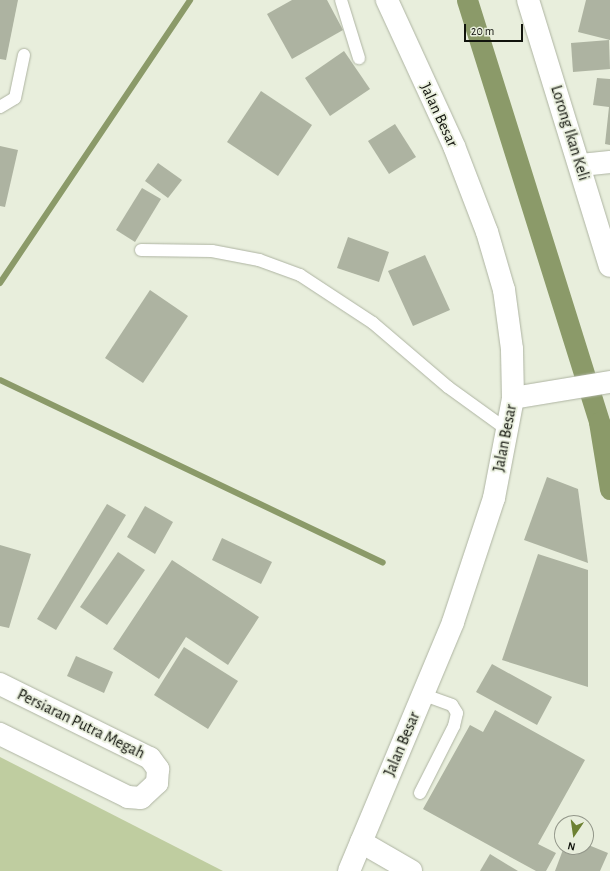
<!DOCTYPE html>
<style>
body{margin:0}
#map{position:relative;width:610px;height:871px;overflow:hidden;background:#e8eedc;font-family:"Alegreya Sans",sans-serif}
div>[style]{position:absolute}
.green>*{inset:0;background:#bfcda0}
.stream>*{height:6px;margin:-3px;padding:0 3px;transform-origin:3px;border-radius:3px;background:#8b9a69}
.canal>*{height:21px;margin:-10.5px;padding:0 10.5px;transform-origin:10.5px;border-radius:10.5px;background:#8b9a69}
.building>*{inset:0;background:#adb3a1}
.roads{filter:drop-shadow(0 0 1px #aeb4a2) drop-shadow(0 0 1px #aeb4a2)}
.lane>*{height:12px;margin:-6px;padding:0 6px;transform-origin:6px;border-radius:6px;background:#fff}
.street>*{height:22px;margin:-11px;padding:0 11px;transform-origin:11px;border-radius:11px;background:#fff}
.secondary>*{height:22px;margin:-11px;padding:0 11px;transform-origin:11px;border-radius:11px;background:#fff}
span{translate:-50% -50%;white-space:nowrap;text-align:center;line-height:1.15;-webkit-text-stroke:3.5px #e8eedc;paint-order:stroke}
.street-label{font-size:16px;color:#11130d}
.north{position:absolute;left:554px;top:815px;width:40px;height:40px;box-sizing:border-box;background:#e8eedc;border:1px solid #929689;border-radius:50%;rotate:193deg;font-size:11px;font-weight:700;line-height:16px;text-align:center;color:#11130d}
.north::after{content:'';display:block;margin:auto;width:14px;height:18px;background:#6d8132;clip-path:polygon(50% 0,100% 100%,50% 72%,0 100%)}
.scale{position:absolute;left:464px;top:24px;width:59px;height:18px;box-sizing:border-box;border:2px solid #11130d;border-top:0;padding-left:5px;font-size:12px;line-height:14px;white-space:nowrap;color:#11130d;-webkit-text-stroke:3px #e8eedc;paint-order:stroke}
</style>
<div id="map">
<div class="green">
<i style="clip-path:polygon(0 757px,223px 871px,0 871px)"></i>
</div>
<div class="stream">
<i style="left:0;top:283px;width:341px;rotate:-56.1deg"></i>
<i style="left:0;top:380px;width:424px;rotate:25.5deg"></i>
</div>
<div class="canal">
<i style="left:467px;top:0;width:442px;rotate:72.6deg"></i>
<i style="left:599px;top:422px;width:68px;rotate:80.7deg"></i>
</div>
<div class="building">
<i style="clip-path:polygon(0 0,18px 0,6px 60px,0 59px)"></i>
<i style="clip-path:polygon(292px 0,327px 0,343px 30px,292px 59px,267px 14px)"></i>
<i style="clip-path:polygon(586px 0,610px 0,610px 40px,578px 32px)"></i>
<i style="clip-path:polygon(609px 40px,610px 69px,573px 72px,571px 43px)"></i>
<i style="clip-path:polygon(344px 51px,370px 89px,330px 116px,305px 78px)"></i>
<i style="clip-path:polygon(597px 78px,610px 79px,610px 145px,605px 144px,609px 107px,593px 105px)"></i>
<i style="clip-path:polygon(261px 91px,312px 125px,278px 176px,227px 142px)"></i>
<i style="clip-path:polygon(395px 124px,416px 157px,389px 174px,368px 141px)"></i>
<i style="clip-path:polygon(0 146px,18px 150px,5px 207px,0 206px)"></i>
<i style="clip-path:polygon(158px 163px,182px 180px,168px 198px,145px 181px)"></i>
<i style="clip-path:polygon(142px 188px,161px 199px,135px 242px,116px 230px)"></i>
<i style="clip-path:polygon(348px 237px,389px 252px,379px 282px,337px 268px)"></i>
<i style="clip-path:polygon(425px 255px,450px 310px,413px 326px,388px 271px)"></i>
<i style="clip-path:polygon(150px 290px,188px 316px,143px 383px,105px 358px)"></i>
<i style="clip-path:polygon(547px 477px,578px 489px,588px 563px,524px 540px)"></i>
<i style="clip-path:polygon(107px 504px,126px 515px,56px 630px,37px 619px)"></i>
<i style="clip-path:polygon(145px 506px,173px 522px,155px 554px,127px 537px)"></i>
<i style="clip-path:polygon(222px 538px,272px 562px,261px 584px,212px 560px)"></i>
<i style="clip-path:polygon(0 545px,31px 554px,9px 628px,0 626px)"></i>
<i style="clip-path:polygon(118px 552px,145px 570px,107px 625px,80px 607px)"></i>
<i style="clip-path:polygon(538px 554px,588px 570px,588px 687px,502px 660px)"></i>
<i style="clip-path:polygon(172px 560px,259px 617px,228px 665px,186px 637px,159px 679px,113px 649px)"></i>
<i style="clip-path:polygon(184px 647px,238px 681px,208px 729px,154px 695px)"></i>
<i style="clip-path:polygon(76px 656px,113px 672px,104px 693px,67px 676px)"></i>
<i style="clip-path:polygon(492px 664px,552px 697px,537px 725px,476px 692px)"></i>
<i style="clip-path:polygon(495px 710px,585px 760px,538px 844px,556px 853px,546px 871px,536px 871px,423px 809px,470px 725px,483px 732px)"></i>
<i style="clip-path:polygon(586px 844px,608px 853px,600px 871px,555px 871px,564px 847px,586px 847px)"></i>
<i style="clip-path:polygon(490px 854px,518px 871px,480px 871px)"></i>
</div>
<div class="roads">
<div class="lane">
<i style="left:341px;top:0;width:61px;rotate:72.8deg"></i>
<i style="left:0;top:107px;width:17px;rotate:-31deg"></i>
<i style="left:15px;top:98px;width:44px;rotate:-78.2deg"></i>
<i style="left:141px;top:250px;width:71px;rotate:0.8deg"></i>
<i style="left:212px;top:251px;width:48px;rotate:10.8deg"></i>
<i style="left:259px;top:260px;width:44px;rotate:20.1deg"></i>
<i style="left:300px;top:275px;width:87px;rotate:33.3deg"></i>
<i style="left:373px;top:323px;width:99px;rotate:40.5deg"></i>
<i style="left:448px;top:387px;width:72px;rotate:35.9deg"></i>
<i style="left:420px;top:793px;width:75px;rotate:-63.1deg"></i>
<i style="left:454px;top:726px;width:13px;rotate:-77deg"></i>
<i style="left:457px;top:713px;width:9px;rotate:-122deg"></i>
<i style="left:452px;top:705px;width:32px;rotate:-160deg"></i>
</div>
<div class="street">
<i style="left:528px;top:0;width:278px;rotate:72.9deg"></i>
<i style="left:581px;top:165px;width:29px;rotate:-6deg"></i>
<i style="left:513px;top:398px;width:98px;rotate:-9.4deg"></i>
<i style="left:361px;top:842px;width:58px;rotate:30.1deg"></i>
</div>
<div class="secondary">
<i style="left:0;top:684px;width:167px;rotate:26.3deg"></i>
<i style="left:150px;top:758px;width:14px;rotate:54deg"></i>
<i style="left:158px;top:769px;width:14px;rotate:94deg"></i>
<i style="left:157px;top:783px;width:22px;rotate:137deg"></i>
<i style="left:141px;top:798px;width:13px;rotate:-176deg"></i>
<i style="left:128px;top:797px;width:143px;rotate:-153.8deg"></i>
<i style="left:349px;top:871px;width:270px;rotate:-67.3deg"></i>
<i style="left:453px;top:622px;width:131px;rotate:-71.7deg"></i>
<i style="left:494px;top:498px;width:102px;rotate:-79.2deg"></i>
<i style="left:513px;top:398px;width:49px;rotate:-91.2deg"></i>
<i style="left:512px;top:349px;width:60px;rotate:-97.7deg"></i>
<i style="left:504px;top:290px;width:60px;rotate:-106.3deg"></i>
<i style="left:487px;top:232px;width:92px;rotate:-111deg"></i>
<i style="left:454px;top:146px;width:161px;rotate:-114.7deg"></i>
</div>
</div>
<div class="street-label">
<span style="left:439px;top:115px;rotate:65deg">Jalan Besar</span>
<span style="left:570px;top:133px;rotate:73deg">Lorong Ikan Keli</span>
<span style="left:505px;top:438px;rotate:-79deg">Jalan Besar</span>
<span style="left:81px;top:724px;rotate:26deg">Persiaran Putra Megah</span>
<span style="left:402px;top:744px;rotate:-67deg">Jalan Besar</span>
</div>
<div class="north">N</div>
<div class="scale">20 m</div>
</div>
